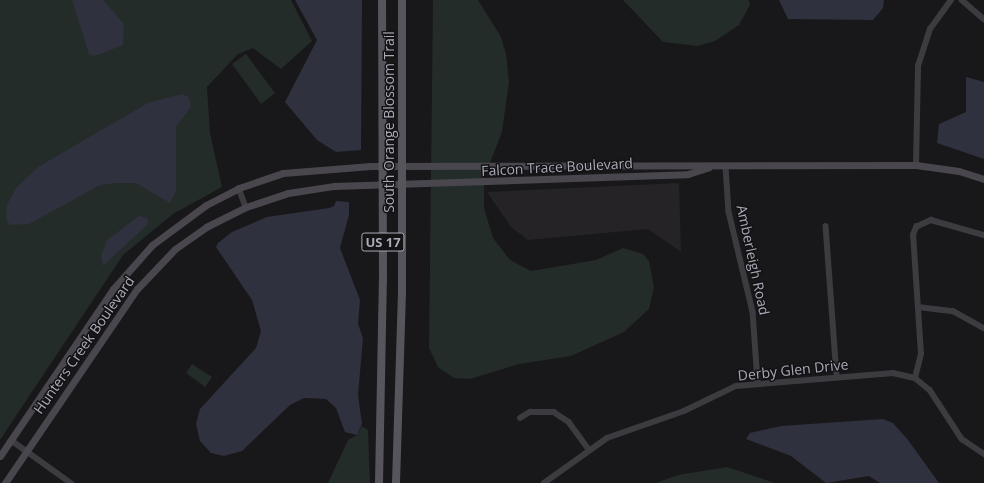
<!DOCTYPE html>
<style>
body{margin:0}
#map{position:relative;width:984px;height:483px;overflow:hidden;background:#181719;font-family:"Open Sans",sans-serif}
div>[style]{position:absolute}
.built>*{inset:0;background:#252326}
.green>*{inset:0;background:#242c29}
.water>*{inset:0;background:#30313e}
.street>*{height:5.5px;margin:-2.75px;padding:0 2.75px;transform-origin:2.75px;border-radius:2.75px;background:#3c3b40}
.secondary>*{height:7px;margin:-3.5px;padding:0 3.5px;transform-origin:3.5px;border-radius:3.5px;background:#49474d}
.primary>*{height:8px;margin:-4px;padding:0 4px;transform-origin:4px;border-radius:4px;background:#57555c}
span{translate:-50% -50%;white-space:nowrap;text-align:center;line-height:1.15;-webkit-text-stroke:3px #131214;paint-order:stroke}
.shield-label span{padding:1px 3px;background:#131214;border:1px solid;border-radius:3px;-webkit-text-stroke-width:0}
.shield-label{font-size:13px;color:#adaab8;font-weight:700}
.street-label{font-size:14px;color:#adaab8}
</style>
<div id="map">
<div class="built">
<i style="clip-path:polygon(679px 183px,681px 252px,648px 229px,528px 240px,511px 227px,487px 192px)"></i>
</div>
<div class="green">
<i style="clip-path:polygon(0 0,291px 0,312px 41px,281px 69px,253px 48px,238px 54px,207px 87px,210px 133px,222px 187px,173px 214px,123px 255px,0 440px)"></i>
<i style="clip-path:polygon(433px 0,478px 0,501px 37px,506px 54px,509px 82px,502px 132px,484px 178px,484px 208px,493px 238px,510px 260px,531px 271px,596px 260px,623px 248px,643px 254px,649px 261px,654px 287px,649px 309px,624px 332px,571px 356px,519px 364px,470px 379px,454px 378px,438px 367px,429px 348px)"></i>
<i style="clip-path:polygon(623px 0,749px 0,750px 5px,739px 25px,715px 41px,698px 46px,663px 42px)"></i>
<i style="clip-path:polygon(246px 54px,275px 93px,261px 104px,232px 64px)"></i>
<i style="clip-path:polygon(192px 364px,212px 377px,205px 387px,186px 373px)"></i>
<i style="clip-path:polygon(362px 426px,368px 430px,370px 483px,328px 483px,348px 440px,357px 435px)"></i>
<i style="clip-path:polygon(727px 467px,775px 483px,656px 483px,678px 475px)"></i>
</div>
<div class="water">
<i style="clip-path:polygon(72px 0,103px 0,124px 24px,123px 45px,95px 56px,89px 54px)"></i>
<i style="clip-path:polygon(295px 0,362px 0,361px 150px,336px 152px,317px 140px,285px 102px,317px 40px)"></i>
<i style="clip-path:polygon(779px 0,884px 0,883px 8px,873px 20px,788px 19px)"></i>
<i style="clip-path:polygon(966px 77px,984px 82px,984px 159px,937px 143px,939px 124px,966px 112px)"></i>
<i style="clip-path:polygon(182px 94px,189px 97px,191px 107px,176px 127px,176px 191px,170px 203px,136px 183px,115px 183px,100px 185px,29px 224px,10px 225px,6px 219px,7px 205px,16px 188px,38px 167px,148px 103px)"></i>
<i style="clip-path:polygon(336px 201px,349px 202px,349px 215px,340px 248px,360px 300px,358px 324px,363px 338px,358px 395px,362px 424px,357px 435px,345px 432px,336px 408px,326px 399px,304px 398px,290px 405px,242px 451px,224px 456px,211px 453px,200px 441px,196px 424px,200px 409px,256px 348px,261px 331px,252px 300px,216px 247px,218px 243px,232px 232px,267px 217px,329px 208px,334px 206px)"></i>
<i style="clip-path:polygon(139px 216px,147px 218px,148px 224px,103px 266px,101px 256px,107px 240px)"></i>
<i style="clip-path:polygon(883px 419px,893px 423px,908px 440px,939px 483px,880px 483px,869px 476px,826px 483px,791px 456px,746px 439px,750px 433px,781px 426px)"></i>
</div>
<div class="street">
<i style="left:962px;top:0;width:29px;rotate:41deg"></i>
<i style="left:916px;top:165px;width:99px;rotate:-88.8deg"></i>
<i style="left:918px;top:66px;width:39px;rotate:-72deg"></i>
<i style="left:930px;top:29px;width:36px;rotate:-54deg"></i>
<i style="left:726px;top:167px;width:45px;rotate:86.2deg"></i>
<i style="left:729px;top:212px;width:103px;rotate:76.5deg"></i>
<i style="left:753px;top:312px;width:70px;rotate:85.9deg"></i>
<i style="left:239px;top:188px;width:20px;rotate:70deg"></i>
<i style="left:826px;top:226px;width:151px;rotate:85.8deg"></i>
<i style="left:918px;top:307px;width:35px;rotate:7deg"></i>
<i style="left:953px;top:311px;width:35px;rotate:29deg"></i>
<i style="left:915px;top:378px;width:25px;rotate:-76deg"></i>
<i style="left:921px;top:354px;width:119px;rotate:-93.8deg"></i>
<i style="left:913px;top:235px;width:9px;rotate:-69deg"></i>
<i style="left:916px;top:227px;width:17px;rotate:-25deg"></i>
<i style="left:931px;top:220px;width:55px;rotate:15.8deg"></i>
<i style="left:520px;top:418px;width:12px;rotate:-31deg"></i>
<i style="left:530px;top:412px;width:24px"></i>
<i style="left:554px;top:412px;width:18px;rotate:34deg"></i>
<i style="left:569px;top:422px;width:34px;rotate:54deg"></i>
<i style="left:11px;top:440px;width:74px;rotate:35.6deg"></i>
<i style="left:544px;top:483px;width:77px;rotate:-35.5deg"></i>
<i style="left:607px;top:438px;width:82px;rotate:-19.3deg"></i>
<i style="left:684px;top:411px;width:58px;rotate:-25.7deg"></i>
<i style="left:736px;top:386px;width:158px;rotate:-4.7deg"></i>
<i style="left:893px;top:373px;width:23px;rotate:13deg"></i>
<i style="left:915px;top:378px;width:19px;rotate:39deg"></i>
<i style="left:930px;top:390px;width:59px;rotate:56.9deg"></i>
<i style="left:962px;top:439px;width:27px;rotate:34deg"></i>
</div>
<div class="secondary">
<i style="left:0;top:456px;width:202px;rotate:-55.9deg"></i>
<i style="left:113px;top:289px;width:59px;rotate:-48.4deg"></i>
<i style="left:152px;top:245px;width:67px;rotate:-36.5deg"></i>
<i style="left:206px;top:205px;width:37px;rotate:-27deg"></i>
<i style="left:239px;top:188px;width:46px;rotate:-18.8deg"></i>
<i style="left:283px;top:173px;width:88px;rotate:-4.5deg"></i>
<i style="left:371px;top:166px;width:545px;rotate:-0.11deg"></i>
<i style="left:916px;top:165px;width:43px;rotate:7.9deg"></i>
<i style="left:959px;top:171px;width:26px;rotate:18deg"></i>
<i style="left:5px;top:483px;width:235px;rotate:-55.8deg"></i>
<i style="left:137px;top:289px;width:55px;rotate:-46.5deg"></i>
<i style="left:175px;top:249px;width:38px;rotate:-35deg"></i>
<i style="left:206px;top:227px;width:45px;rotate:-26.6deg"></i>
<i style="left:246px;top:207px;width:44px;rotate:-18.4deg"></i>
<i style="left:288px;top:193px;width:47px;rotate:-8.7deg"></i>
<i style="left:334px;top:186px;width:329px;rotate:-1.9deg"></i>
<i style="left:663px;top:175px;width:25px;rotate:-2deg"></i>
<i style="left:688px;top:174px;width:22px;rotate:-18deg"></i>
</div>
<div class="primary">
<i style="left:379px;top:483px;width:204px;rotate:-88.9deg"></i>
<i style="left:383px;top:279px;width:279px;rotate:-90.2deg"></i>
<i style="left:396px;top:483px;width:191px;rotate:-88.2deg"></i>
<i style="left:402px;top:292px;width:292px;rotate:-90deg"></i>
</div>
<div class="shield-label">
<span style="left:383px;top:242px">US 17</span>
</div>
<div class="street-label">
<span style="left:389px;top:122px;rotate:-90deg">South Orange Blossom Trail</span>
<span style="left:557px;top:167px;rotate:-3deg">Falcon Trace Boulevard</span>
<span style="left:753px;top:260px;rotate:78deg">Amberleigh Road</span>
<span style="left:84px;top:345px;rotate:-55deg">Hunters Creek Boulevard</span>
<span style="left:793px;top:370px;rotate:-6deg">Derby Glen Drive</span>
</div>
</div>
